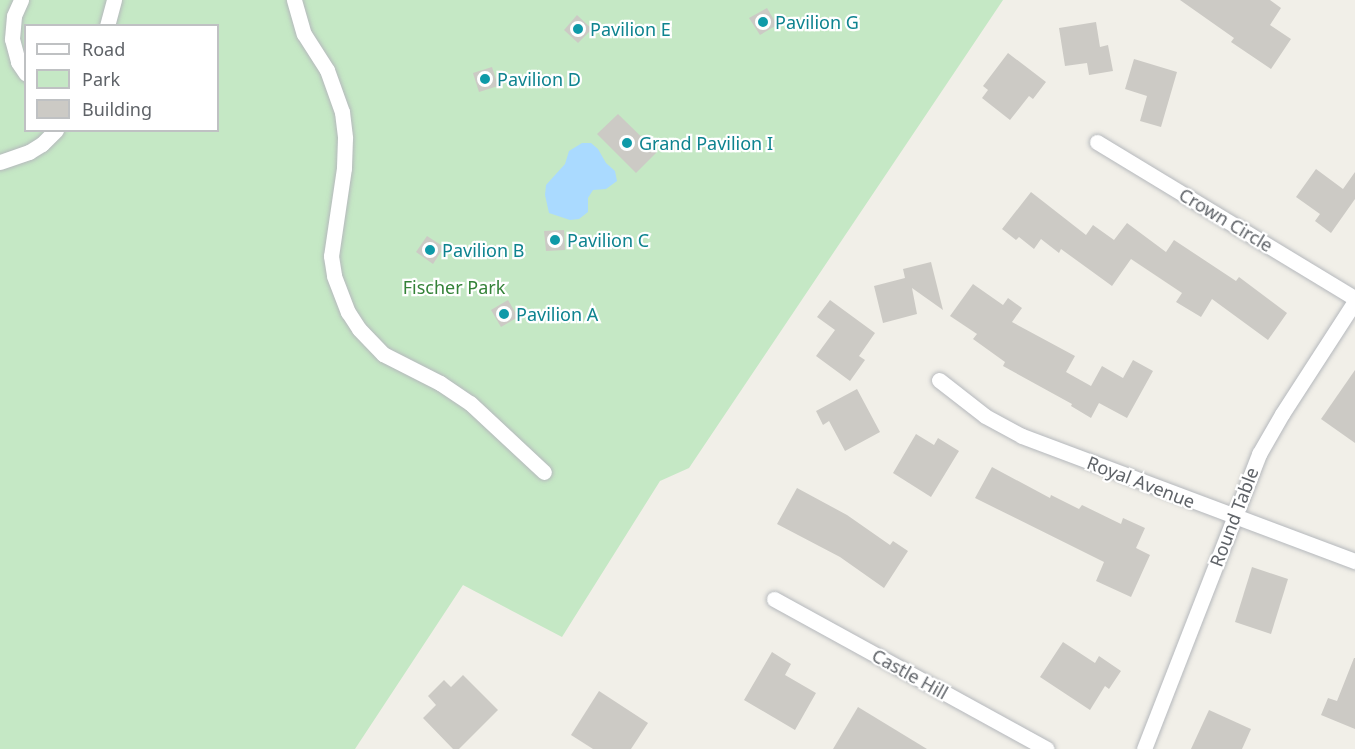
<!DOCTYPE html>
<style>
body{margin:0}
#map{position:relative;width:1355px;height:749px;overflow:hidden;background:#f1efe8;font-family:"Noto Sans",sans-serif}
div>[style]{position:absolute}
.green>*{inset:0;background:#c5e8c5}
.water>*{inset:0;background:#aadaff}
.building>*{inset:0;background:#cccac5}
.roads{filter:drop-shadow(0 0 2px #b5b8bc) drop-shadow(0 0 2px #b5b8bc)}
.minor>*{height:15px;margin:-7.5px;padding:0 7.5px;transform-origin:7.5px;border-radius:7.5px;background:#fff}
.dots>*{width:16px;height:16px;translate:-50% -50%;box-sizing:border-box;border:3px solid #fff;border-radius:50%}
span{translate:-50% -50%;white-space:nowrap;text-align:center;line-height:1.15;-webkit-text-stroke:4.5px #fff;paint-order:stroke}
.culture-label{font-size:18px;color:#0d838f}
.left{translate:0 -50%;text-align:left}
.street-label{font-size:18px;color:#5f6368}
.park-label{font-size:18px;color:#348238}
.legend{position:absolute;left:24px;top:24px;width:195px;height:108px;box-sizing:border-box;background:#fff;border:2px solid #bfc1c3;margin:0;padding:8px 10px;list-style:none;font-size:18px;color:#5f6368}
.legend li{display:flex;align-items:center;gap:12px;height:30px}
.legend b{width:30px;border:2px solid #bfc1c3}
</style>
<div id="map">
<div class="green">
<i style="clip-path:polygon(evenodd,0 0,1003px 0,689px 468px,660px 481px,562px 637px,463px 585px,355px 749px,0 749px,0 0,26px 26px,218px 26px,218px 130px,26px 130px,26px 26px)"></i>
</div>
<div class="water">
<i style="clip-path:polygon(582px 143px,591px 143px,598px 149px,606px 163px,615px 171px,617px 181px,606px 189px,593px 190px,588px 198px,588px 212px,579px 219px,570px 220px,549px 213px,545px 195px,546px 185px,565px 164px,569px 151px)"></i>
</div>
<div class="building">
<i style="clip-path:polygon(1180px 0,1270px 0,1281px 8px,1270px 25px,1291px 39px,1271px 69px,1231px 42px,1234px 38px)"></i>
<i style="clip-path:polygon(767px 8px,777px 25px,760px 35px,749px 18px)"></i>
<i style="clip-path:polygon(577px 15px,592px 29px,578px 43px,564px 30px)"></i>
<i style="clip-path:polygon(1096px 22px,1100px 47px,1108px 45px,1113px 71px,1089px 75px,1087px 63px,1065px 66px,1059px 28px)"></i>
<i style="clip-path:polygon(1008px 53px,1046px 82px,1033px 99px,1029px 96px,1010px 120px,982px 98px,988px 90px,983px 86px)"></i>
<i style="clip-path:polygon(1134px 59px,1177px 72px,1161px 127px,1140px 121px,1147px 96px,1125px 89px)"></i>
<i style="clip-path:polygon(492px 67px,498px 86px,479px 92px,473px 73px)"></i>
<i style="clip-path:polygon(618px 114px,657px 152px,636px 173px,597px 134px)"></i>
<i style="clip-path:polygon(1316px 169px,1343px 189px,1355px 172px,1355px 199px,1331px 233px,1315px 221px,1320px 214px,1296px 197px)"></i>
<i style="clip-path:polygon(1031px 192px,1086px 235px,1093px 225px,1114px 240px,1127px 223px,1166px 252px,1174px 240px,1236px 281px,1239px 277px,1287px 313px,1268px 340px,1212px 299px,1201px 317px,1176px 302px,1182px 293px,1131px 259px,1112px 286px,1061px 249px,1059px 253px,1041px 239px,1034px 249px,1019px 237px,1016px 240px,1002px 229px)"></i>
<i style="clip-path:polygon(564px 230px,565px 250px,546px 251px,544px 231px)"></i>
<i style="clip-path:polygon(427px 236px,444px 247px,433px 264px,416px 252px)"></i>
<i style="clip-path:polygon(931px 262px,943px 310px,912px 288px,917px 314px,883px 323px,874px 286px,905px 278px,903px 269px)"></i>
<i style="clip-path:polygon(973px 284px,1003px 305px,1008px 298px,1022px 308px,1012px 322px,1075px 356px,1066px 372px,1091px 386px,1102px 366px,1123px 378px,1133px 360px,1153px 371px,1127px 418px,1099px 403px,1091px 418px,1071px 406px,1072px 404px,1003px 366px,1005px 362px,973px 339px,977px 334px,950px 316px)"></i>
<i style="clip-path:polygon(508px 300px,518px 317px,501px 327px,491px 310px)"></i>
<i style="clip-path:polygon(830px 300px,875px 333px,859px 356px,865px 360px,850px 381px,816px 356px,835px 330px,817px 317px)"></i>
<i style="clip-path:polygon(1355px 370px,1355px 443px,1321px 419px)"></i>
<i style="clip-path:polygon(857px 389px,880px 432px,845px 451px,829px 421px,823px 425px,816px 411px)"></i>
<i style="clip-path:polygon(916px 434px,934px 445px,938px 438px,959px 451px,931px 497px,893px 473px)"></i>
<i style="clip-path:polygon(992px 467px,1050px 498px,1051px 495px,1079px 509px,1082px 505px,1121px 524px,1123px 518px,1145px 528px,1136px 548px,1150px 555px,1131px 597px,1096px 581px,1104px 562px,975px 498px)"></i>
<i style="clip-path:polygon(797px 488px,847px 515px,890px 545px,893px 541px,908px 551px,884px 588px,840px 557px,777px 524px)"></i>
<i style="clip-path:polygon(1252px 567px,1288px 579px,1271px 634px,1235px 622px)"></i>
<i style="clip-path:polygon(1063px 642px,1095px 663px,1099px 656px,1121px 671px,1109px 689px,1105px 686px,1090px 710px,1040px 677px)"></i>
<i style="clip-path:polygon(772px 652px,791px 664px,785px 675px,816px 693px,795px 730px,744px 700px)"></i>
<i style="clip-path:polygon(1354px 658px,1355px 658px,1355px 729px,1321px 715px,1328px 698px,1337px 701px)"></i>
<i style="clip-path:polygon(463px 675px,498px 710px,459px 749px,453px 749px,423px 718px,436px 705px,428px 696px,444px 680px,451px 687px)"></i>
<i style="clip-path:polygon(599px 691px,648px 723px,631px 749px,593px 749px,571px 735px)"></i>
<i style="clip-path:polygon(858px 707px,927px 749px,833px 749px)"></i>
<i style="clip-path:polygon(1209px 710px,1251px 729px,1242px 749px,1191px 749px)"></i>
</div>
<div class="roads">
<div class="minor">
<i style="left:21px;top:0;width:17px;rotate:114deg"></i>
<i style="left:14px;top:16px;width:23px;rotate:95deg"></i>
<i style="left:12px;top:39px;width:24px;rotate:75deg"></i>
<i style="left:18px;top:62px;width:14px;rotate:56deg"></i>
<i style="left:294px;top:0;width:35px;rotate:74deg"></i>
<i style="left:304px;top:34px;width:43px;rotate:57.4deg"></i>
<i style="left:327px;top:70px;width:45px;rotate:70.3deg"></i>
<i style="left:342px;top:112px;width:26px;rotate:83deg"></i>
<i style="left:345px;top:138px;width:30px;rotate:92deg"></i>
<i style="left:344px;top:168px;width:89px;rotate:98.4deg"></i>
<i style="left:331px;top:256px;width:20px;rotate:81deg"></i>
<i style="left:334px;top:276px;width:39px;rotate:69deg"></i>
<i style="left:348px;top:312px;width:20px;rotate:57deg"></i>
<i style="left:359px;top:329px;width:35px;rotate:46deg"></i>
<i style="left:383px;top:354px;width:64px;rotate:27deg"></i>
<i style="left:440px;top:383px;width:36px;rotate:34deg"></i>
<i style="left:470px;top:403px;width:101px;rotate:43deg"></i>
<i style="left:107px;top:26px;width:27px;rotate:-75deg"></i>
<i style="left:1097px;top:142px;width:301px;rotate:31.2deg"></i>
<i style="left:0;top:162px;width:31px;rotate:-19deg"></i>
<i style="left:29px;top:152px;width:15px;rotate:-32deg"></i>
<i style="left:42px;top:144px;width:20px;rotate:-45deg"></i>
<i style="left:939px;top:380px;width:58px;rotate:38deg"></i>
<i style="left:985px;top:416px;width:42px;rotate:28.4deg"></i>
<i style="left:1022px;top:436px;width:356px;rotate:20.6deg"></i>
<i style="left:774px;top:599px;width:311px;rotate:28.8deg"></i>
<i style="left:1144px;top:749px;width:317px;rotate:-68.7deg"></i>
<i style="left:1259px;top:454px;width:46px;rotate:-60.1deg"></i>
<i style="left:1282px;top:414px;width:135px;rotate:-57.1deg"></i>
</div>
</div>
<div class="dots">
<i style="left:763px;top:22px;background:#0f9aa8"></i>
<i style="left:578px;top:29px;background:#0f9aa8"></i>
<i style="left:485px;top:79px;background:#0f9aa8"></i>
<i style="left:627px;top:143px;background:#0f9aa8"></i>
<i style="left:555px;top:240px;background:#0f9aa8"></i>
<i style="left:430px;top:250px;background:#0f9aa8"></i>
<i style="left:504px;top:314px;background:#0f9aa8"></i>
</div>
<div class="culture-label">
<span class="left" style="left:775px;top:22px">Pavilion G</span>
<span class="left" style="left:590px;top:29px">Pavilion E</span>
<span class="left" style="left:497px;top:79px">Pavilion D</span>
<span class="left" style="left:639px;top:143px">Grand Pavilion I</span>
<span class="left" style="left:567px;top:240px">Pavilion C</span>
<span class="left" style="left:442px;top:250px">Pavilion B</span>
<span class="left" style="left:516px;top:314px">Pavilion A</span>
</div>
<div class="street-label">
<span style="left:1226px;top:220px;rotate:31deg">Crown Circle</span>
<span style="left:1141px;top:482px;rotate:21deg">Royal Avenue</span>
<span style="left:1234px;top:517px;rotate:-69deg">Round Table</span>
<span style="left:910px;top:674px;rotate:29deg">Castle Hill</span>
</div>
<div class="park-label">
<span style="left:454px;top:287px">Fischer Park</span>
</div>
<ul class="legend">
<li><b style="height:8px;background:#fff"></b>Road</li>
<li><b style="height:16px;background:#c5e8c5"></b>Park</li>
<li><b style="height:16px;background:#cccac5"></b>Building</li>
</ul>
</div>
